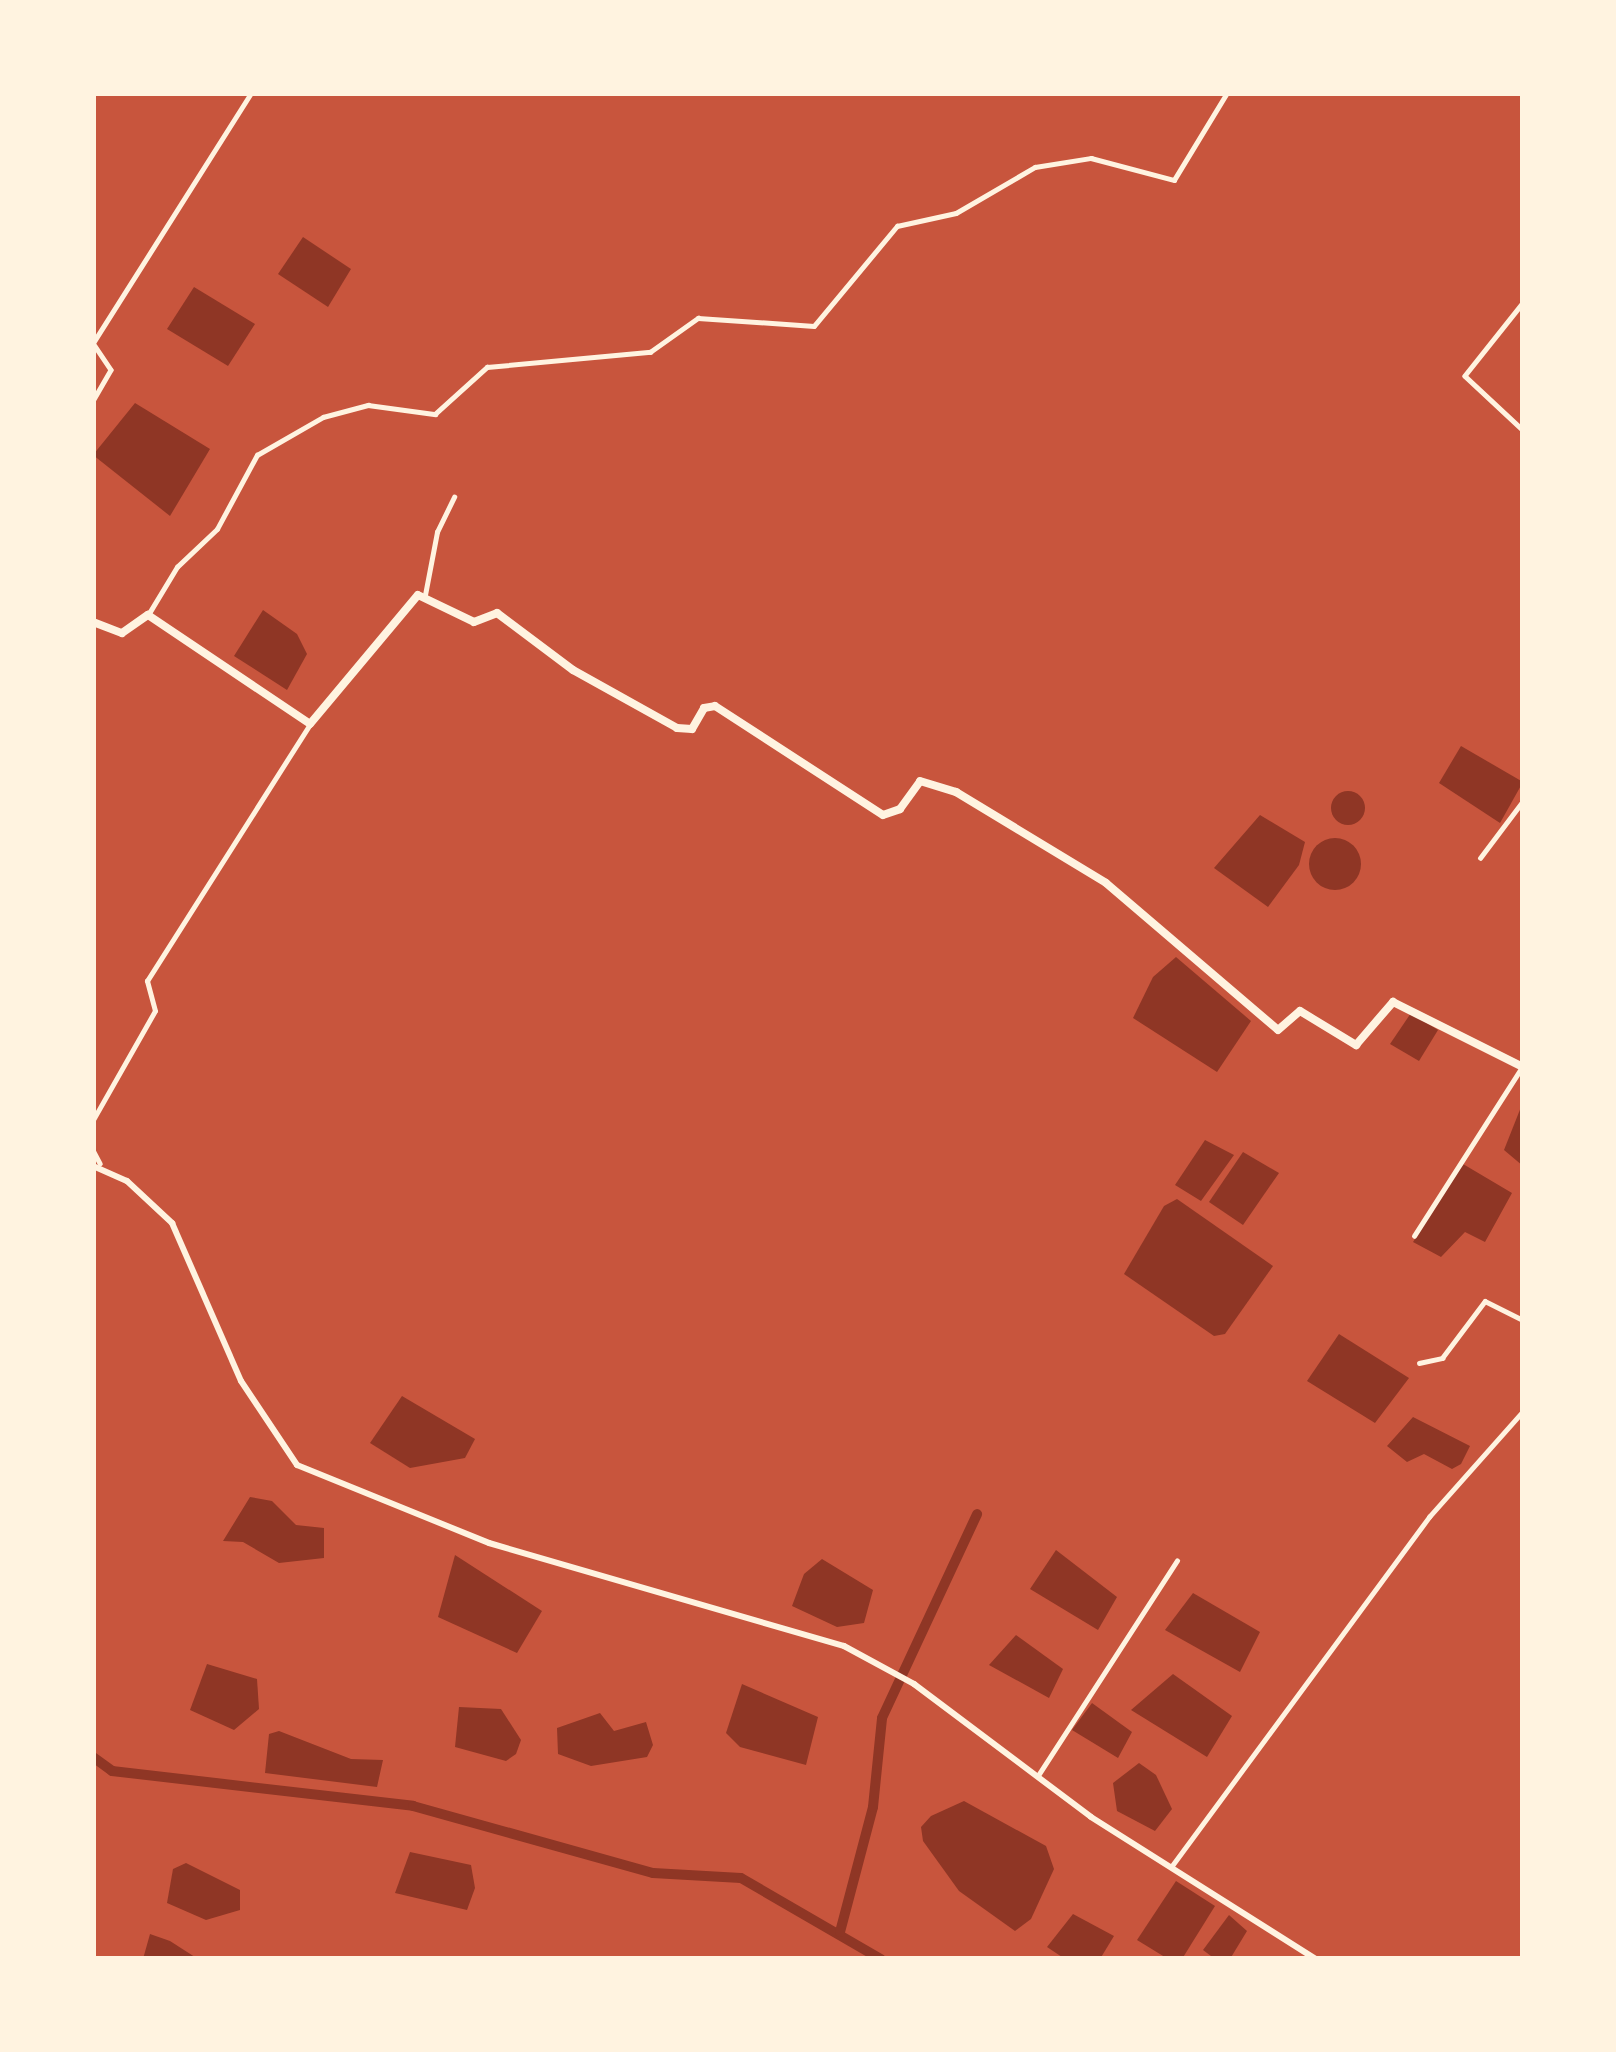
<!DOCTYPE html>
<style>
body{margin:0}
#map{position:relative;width:1616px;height:2052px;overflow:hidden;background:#c8553d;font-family:"Fira Sans",sans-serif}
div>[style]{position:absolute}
.water>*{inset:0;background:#8f3625}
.round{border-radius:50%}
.canal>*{height:10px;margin:-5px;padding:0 5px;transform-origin:5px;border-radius:5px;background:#8f3625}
.minor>*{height:4.5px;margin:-2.25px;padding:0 2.25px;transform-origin:2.25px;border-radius:2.25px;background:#fff3e0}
.tertiary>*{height:6px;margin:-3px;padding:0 3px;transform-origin:3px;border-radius:3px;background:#fff3e0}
.secondary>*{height:8px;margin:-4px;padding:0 4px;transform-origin:4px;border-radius:4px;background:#fff3e0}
span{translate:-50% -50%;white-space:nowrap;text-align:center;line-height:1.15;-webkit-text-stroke:12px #fff3e0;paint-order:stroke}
.frame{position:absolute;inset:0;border:96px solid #fff3e0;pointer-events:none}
</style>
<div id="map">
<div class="water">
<i style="clip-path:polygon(303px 237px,351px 269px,328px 307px,278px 274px)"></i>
<i style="clip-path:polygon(194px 287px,255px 324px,228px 366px,167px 329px)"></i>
<i style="clip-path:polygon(135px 403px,210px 449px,170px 516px,93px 455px)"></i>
<i style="clip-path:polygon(263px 610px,297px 634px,307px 654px,287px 690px,234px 656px)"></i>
<i style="clip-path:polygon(1461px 746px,1523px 782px,1500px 823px,1439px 783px)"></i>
<i class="round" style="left:1331px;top:791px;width:34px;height:34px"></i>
<i style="clip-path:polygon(1260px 815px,1305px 842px,1299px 865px,1268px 907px,1214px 868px)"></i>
<i class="round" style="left:1309px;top:838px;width:52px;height:52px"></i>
<i style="clip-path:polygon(1176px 957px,1251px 1021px,1217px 1072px,1133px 1018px,1153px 977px)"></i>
<i style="clip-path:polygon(1411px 1013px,1438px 1030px,1419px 1061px,1390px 1044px)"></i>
<i style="clip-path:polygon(1523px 1102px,1523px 1166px,1504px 1150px)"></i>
<i style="clip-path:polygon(1205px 1140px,1234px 1155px,1201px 1201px,1175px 1185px)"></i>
<i style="clip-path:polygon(1243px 1152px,1279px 1173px,1243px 1225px,1209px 1202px)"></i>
<i style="clip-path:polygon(1463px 1164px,1512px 1193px,1485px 1242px,1465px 1232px,1441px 1257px,1413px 1242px)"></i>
<i style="clip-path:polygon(1177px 1199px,1273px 1266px,1225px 1334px,1214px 1336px,1124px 1274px,1164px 1206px)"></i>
<i style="clip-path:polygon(1339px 1334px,1409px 1378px,1375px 1423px,1307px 1381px)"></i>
<i style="clip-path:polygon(402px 1396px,475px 1439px,465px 1458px,410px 1468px,370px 1443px)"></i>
<i style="clip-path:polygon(1413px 1417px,1470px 1446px,1461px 1464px,1452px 1469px,1424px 1454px,1407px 1462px,1387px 1446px)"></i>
<i style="clip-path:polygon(250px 1497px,272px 1501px,296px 1525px,324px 1528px,324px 1558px,279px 1563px,243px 1542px,223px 1541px)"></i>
<i style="clip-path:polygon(1056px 1550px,1117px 1597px,1098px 1630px,1030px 1589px)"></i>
<i style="clip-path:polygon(455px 1555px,542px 1611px,517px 1653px,438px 1617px)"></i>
<i style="clip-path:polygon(822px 1559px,873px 1590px,864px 1623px,837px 1627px,792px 1606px,804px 1574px)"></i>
<i style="clip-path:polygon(1193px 1593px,1260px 1632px,1240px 1672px,1165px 1630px)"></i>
<i style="clip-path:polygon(1016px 1635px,1063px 1669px,1049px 1698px,989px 1665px)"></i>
<i style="clip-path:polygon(207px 1664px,257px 1679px,259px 1709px,234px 1730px,190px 1710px)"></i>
<i style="clip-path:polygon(1173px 1674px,1232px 1716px,1207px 1757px,1131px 1710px)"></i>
<i style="clip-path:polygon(742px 1684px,818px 1717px,806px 1765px,740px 1747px,726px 1733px)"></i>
<i style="clip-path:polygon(1092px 1703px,1132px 1732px,1118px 1758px,1072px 1730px)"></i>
<i style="clip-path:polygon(459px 1707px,501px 1709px,521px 1740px,516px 1754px,506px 1761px,455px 1747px)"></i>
<i style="clip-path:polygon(600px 1713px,614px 1731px,646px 1722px,653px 1745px,647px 1757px,591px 1766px,558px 1754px,557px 1728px)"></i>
<i style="clip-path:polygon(279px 1731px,351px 1759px,383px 1760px,377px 1787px,265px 1773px,269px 1734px)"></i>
<i style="clip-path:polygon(1139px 1763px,1156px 1775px,1172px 1809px,1155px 1831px,1117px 1811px,1113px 1783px)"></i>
<i style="clip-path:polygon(964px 1801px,1046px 1846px,1054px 1869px,1031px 1919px,1015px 1931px,959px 1891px,923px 1841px,921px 1827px,931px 1816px)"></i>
<i style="clip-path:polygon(410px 1852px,471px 1865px,475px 1888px,467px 1910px,395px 1893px)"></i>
<i style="clip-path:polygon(186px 1863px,240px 1890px,240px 1910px,206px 1920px,167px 1903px,173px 1869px)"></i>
<i style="clip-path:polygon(1176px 1881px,1215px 1906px,1182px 1959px,1168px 1959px,1137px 1940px)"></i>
<i style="clip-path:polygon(1073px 1914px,1114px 1936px,1100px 1959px,1065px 1959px,1047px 1947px)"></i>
<i style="clip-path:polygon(1229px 1915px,1247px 1931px,1230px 1959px,1215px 1959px,1203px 1950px)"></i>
<i style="clip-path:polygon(150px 1934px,170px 1941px,198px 1959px,143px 1959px)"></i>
</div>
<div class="canal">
<i style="left:93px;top:1757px;width:24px;rotate:36deg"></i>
<i style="left:112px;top:1771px;width:303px;rotate:6.6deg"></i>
<i style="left:413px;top:1806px;width:249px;rotate:15.6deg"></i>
<i style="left:653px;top:1873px;width:88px;rotate:3.3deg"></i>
<i style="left:741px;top:1878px;width:162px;rotate:30.1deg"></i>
<i style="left:840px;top:1932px;width:129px;rotate:-75.2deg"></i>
<i style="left:873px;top:1807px;width:89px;rotate:-84.2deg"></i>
<i style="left:882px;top:1718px;width:225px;rotate:-65deg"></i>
</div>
<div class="minor">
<i style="left:1523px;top:303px;width:93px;rotate:128.5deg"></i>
<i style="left:1465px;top:376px;width:79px;rotate:43deg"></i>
<i style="left:93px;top:343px;width:296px;rotate:-57.7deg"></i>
<i style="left:93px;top:343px;width:32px;rotate:56deg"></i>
<i style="left:111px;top:370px;width:36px;rotate:120deg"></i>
<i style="left:425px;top:595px;width:64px;rotate:-79.2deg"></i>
<i style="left:437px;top:532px;width:39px;rotate:-64deg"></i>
<i style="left:148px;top:615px;width:56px;rotate:-58.9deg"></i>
<i style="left:177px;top:567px;width:55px;rotate:-43.5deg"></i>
<i style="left:217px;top:529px;width:84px;rotate:-61.6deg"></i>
<i style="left:257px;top:455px;width:76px;rotate:-29.9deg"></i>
<i style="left:323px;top:417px;width:47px;rotate:-14.9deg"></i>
<i style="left:368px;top:405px;width:68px;rotate:7.7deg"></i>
<i style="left:435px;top:414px;width:70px;rotate:-42.1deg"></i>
<i style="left:487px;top:367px;width:164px;rotate:-5.3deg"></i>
<i style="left:650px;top:352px;width:59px;rotate:-35.3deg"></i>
<i style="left:698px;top:318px;width:116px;rotate:3.9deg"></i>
<i style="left:814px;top:326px;width:130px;rotate:-50.3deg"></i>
<i style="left:897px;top:226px;width:60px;rotate:-12.4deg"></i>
<i style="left:956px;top:213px;width:91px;rotate:-30.2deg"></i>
<i style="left:1035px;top:167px;width:57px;rotate:-9.1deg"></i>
<i style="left:1091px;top:158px;width:86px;rotate:14.8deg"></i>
<i style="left:1174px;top:180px;width:102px;rotate:-58.7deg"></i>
<i style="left:1480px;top:858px;width:71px;rotate:-53deg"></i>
<i style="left:93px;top:1120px;width:125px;rotate:-60.4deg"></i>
<i style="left:155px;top:1011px;width:31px;rotate:-105deg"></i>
<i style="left:147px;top:981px;width:304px;rotate:-57.6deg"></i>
<i style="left:93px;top:1150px;width:15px;rotate:62deg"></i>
<i style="left:1414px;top:1236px;width:198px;rotate:-57.4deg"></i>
<i style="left:1419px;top:1363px;width:24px;rotate:-12deg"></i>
<i style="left:1442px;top:1358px;width:71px;rotate:-53deg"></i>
<i style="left:1485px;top:1301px;width:42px;rotate:26.6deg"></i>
<i style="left:1039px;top:1774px;width:254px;rotate:-57.1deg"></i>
<i style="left:1171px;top:1867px;width:435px;rotate:-53.6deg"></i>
<i style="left:1429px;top:1517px;width:142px;rotate:-48.4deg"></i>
</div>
<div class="tertiary">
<i style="left:93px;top:1166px;width:37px;rotate:24deg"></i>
<i style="left:127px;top:1181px;width:62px;rotate:43deg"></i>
<i style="left:172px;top:1223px;width:172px;rotate:66.4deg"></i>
<i style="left:241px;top:1381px;width:101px;rotate:56.3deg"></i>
<i style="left:297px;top:1465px;width:207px;rotate:22.1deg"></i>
<i style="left:489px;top:1543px;width:370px;rotate:16.2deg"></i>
<i style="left:844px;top:1646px;width:80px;rotate:28.5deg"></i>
<i style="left:914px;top:1684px;width:221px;rotate:36.9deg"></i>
<i style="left:1091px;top:1817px;width:266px;rotate:32.3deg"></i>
</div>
<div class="secondary">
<i style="left:93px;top:622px;width:31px;rotate:21deg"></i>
<i style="left:122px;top:633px;width:32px;rotate:-35deg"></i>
<i style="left:148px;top:615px;width:195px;rotate:33.9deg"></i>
<i style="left:310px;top:724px;width:168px;rotate:-50.1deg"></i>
<i style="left:418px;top:595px;width:62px;rotate:25.7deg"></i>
<i style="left:474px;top:622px;width:25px;rotate:-21deg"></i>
<i style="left:497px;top:613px;width:95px;rotate:36.9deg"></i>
<i style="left:573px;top:670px;width:119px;rotate:29.1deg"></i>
<i style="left:677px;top:728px;width:15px;rotate:4deg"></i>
<i style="left:692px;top:729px;width:24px;rotate:-60deg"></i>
<i style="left:704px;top:708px;width:11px;rotate:-10deg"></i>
<i style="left:715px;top:706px;width:200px;rotate:33deg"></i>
<i style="left:883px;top:815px;width:18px;rotate:-19deg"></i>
<i style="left:900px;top:809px;width:34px;rotate:-54deg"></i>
<i style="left:920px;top:781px;width:38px;rotate:17deg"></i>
<i style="left:956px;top:792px;width:175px;rotate:31.2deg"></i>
<i style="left:1106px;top:883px;width:226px;rotate:40.5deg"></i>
<i style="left:1278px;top:1030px;width:29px;rotate:-41deg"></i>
<i style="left:1300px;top:1011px;width:66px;rotate:31.3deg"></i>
<i style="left:1356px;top:1045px;width:57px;rotate:-49.3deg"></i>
<i style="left:1393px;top:1002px;width:145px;rotate:26.6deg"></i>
</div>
<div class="frame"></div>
</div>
